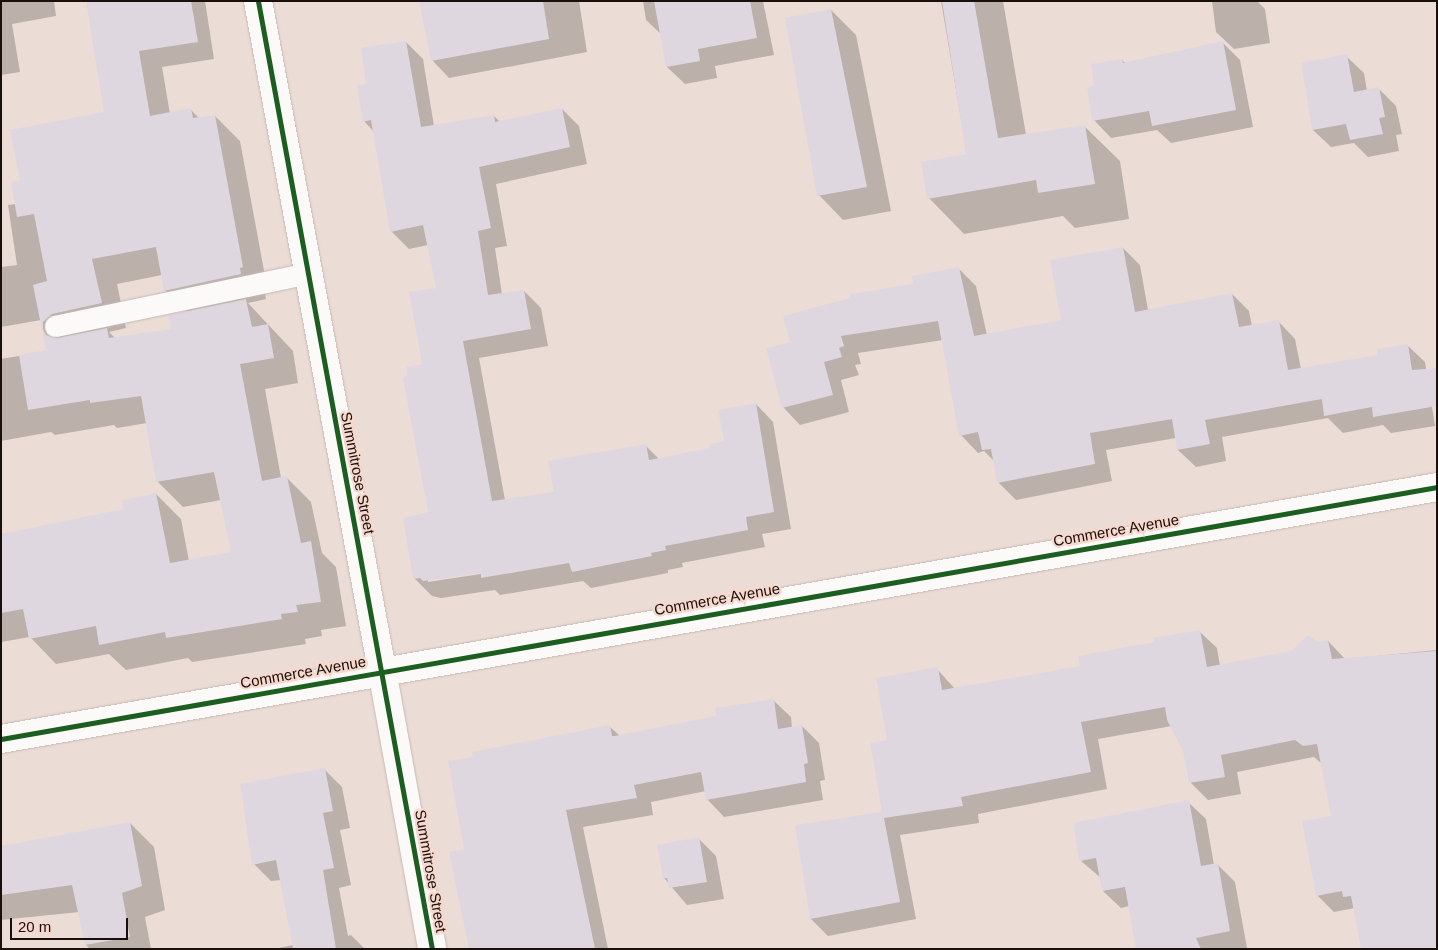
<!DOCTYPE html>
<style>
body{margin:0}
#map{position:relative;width:1438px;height:950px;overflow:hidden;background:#ecdcd6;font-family:Helvetica,sans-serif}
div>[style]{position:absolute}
.shadow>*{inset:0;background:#0003}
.building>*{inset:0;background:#dfd7e0}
.roads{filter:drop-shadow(0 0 1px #c5bab5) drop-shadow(0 0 1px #c5bab5)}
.service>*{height:21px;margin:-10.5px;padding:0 10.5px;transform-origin:10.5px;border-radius:10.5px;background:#fcfaf9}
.minor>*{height:28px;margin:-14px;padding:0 14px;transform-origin:14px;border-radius:14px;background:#fcfaf9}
.tertiary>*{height:28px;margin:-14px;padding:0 14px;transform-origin:14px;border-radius:14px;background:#fcfaf9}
.cycleway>*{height:5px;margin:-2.5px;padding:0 2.5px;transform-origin:2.5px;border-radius:2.5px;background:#1b5e20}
span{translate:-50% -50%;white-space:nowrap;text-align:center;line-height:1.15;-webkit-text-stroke:4.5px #f6d8cc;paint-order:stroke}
.street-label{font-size:15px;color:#190f0b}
.frame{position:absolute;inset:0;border:2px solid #190f0b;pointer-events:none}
.scale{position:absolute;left:10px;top:918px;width:118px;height:22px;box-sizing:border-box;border:2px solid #190f0b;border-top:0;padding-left:6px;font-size:15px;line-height:18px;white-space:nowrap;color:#190f0b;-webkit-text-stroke:4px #f6d8cc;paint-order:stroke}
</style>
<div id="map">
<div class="shadow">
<i style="clip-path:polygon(1px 1px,54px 1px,56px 16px,12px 24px,20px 72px,1px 75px)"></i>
<i style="clip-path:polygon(evenodd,137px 1px,205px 1px,214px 59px,162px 67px,170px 114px,191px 110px,200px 119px,215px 116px,240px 141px,268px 292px,265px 292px,266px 299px,248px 303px,293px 351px,298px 383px,265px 389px,281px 478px,286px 477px,311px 502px,322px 553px,336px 567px,346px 626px,321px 630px,322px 636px,305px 639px,306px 644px,192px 662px,188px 658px,126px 670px,109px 654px,56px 664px,30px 637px,1px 642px,1px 535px,125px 510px,156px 494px,181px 519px,189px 561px,233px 553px,221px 500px,183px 507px,158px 482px,147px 423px,117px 428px,114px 425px,55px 435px,51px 432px,1px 441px,1px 359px,48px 351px,41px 320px,1px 327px,1px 267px,17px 265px,8px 205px,16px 204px,21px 181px,105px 113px,137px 1px,162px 275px,165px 290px,187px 312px,172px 330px,116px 339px,109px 332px,126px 328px,117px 284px,162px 275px)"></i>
<i style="clip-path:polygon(420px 1px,579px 1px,587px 52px,449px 78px,432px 60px)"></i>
<i style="clip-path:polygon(643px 1px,763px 1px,774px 55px,715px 66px,717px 78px,685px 84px,667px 67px,662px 35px,646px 20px)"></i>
<i style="clip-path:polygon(941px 1px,1003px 1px,1026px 135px,1084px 126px,1120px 161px,1129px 219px,1075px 228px,1063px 216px,964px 234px,929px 198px,967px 155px)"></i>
<i style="clip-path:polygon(1212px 1px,1257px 1px,1265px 9px,1270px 43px,1234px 49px,1216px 32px)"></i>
<i style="clip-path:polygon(831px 10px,856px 35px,891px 211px,843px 220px,819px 195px)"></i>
<i style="clip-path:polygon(evenodd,406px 42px,423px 59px,434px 126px,494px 116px,500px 122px,562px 109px,579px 126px,587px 164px,496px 184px,507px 246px,495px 248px,502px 294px,524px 291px,541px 308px,548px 346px,479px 358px,505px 500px,555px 493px,646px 446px,659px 459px,710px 449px,726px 442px,756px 404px,773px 422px,791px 529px,762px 534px,765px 547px,682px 563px,683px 567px,668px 570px,668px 573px,591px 588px,583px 581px,500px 595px,495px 590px,441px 598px,432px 596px,415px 579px,430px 513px,424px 365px,437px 289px,428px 245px,409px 249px,391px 231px,374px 132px,364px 121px,368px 85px,406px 42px,487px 570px,487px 573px,428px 582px,428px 579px,487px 570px)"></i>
<i style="clip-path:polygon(1223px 43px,1240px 60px,1253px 127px,1171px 143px,1157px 130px,1111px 138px,1094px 120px,1096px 87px,1122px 60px,1125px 63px)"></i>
<i style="clip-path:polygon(1346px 56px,1364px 73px,1367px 91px,1379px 89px,1396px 106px,1402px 134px,1396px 135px,1399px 151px,1368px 157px,1354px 143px,1331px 147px,1313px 130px)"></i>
<i style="clip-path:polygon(1123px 248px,1140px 265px,1148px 310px,1232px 294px,1249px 311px,1252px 326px,1278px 321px,1295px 339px,1301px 369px,1380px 356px,1407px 345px,1425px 362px,1435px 426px,1391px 433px,1383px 425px,1343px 433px,1328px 418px,1222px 437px,1226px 461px,1196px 467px,1178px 450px,1176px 438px,1106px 450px,1112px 481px,1016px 500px,998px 482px,994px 461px,984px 451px,978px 453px,961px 435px,943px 340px,858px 353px,861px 364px,855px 365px,859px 375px,841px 380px,849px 412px,800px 425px,783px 407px,792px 343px,915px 285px,958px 268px,976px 286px,987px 335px,1062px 321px)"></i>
<i style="clip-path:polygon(1199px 631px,1217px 648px,1220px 666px,1292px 652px,1328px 641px,1345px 659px,1437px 650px,1437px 949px,1355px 908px,1334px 912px,1317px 895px,1333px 817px,1321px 763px,1314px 757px,1237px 772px,1241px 794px,1208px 800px,1190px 782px,1184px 751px,1172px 726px,1098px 739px,1107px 789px,978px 814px,979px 823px,900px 835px,916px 919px,828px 936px,811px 919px,883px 813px,888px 741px,937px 669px,955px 689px,1081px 667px)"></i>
<i style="clip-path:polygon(773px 700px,791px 717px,792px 728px,802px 726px,819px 743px,825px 780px,820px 781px,823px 800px,724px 817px,707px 799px,706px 791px,651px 802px,653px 815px,583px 827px,608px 949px,470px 949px,465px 850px,609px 726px,620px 736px,717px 717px)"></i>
<i style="clip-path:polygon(324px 769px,342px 787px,350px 828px,340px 830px,351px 885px,339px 888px,348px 936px,351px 935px,365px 949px,274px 949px,293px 945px,281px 880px,271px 881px,254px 864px)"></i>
<i style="clip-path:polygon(1188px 802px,1206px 819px,1214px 865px,1218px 865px,1235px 882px,1247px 948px,1146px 949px,1129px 906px,1121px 908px,1103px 891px,1101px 878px,1081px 861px)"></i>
<i style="clip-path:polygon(130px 823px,154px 847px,165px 910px,145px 917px,151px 949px,90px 949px,86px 945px,79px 912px,1px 920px,1px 847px)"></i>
<i style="clip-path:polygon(699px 839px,716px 856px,724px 899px,687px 905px,664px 878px)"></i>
</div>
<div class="building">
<i style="clip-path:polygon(86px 1px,191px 1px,198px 42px,139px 51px,150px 116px,191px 108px,193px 118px,215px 115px,243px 267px,240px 268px,241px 274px,164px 291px,156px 247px,92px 259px,102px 303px,52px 314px,43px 322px,43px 329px,46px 335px,57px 338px,107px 328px,109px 338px,171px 329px,168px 315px,246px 299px,252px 327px,268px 324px,274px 358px,240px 364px,262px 481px,287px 476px,301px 543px,311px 541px,321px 602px,296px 605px,298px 612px,281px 614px,282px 619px,166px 638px,165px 632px,99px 645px,96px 626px,29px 639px,23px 609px,1px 613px,1px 534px,123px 509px,122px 500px,156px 493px,170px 563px,231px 552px,214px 472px,156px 482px,141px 396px,90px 403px,90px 400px,28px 410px,19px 355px,46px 350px,33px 285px,47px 281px,34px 214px,17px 217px,11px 182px,20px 180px,10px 130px,104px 112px)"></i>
<i style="clip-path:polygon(419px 1px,543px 1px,549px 39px,431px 61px)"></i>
<i style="clip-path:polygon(654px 1px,750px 1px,757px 38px,698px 49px,700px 61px,666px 67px)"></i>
<i style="clip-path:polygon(942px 1px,974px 1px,998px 138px,1085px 125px,1095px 184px,1038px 193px,1036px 180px,927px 199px,921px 162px,966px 154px)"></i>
<i style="clip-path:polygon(831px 9px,867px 187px,817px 196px,785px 18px)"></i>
<i style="clip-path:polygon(406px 41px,421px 127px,494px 115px,495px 122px,562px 108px,570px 147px,479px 167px,491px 228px,478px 231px,488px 295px,524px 290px,531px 329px,463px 341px,492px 501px,554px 492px,548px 461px,646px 444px,649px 460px,709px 448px,710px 444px,724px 441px,718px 410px,756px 403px,774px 512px,746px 517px,748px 530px,665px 546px,666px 550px,651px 553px,652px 556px,572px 572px,569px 563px,481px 578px,481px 573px,423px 581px,420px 578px,413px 579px,403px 518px,428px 512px,403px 378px,407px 375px,406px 367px,422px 364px,409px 292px,436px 288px,423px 225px,390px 232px,371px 120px,363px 122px,357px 85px,366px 84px,361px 48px)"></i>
<i style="clip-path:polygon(1223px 41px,1236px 110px,1152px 126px,1149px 111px,1092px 121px,1087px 87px,1094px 86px,1091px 64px,1122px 59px,1123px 63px)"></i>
<i style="clip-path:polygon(1347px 54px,1354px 92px,1379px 87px,1385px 117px,1379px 118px,1383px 134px,1350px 140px,1346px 124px,1312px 130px,1301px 63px)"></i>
<i style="clip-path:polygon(1123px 247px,1135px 312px,1232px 293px,1239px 327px,1279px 320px,1288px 370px,1378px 355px,1377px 349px,1408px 344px,1412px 370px,1437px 368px,1437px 406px,1373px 417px,1372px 407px,1324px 416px,1322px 399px,1205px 420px,1210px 444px,1177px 450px,1172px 419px,1090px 433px,1095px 464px,997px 483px,991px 449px,982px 450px,978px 432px,959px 436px,938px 321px,841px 336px,844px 346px,839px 348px,842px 357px,824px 362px,833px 395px,782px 408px,766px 348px,790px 342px,783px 316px,850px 298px,850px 294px,913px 284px,912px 276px,959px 267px,974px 336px,1061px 320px,1050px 260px)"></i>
<i style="clip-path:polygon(1200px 630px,1207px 667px,1291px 651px,1308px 635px,1318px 642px,1328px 640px,1332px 659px,1437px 651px,1437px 949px,1361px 949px,1351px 896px,1343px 897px,1342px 891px,1316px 896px,1302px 821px,1331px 816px,1317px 744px,1303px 746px,1295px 740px,1221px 755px,1225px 777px,1189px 783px,1183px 751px,1167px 720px,1165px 707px,1081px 722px,1091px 772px,961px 797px,963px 806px,884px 818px,900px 902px,810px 919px,795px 825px,882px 812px,870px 743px,887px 740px,876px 678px,938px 667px,942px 690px,1080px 666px,1078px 656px,1154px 642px,1153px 638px)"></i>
<i style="clip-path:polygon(774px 699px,778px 729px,802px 725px,808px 763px,804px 764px,806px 782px,706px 800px,701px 772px,634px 785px,637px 798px,566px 810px,595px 949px,469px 949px,449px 852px,464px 849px,448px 761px,473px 757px,472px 752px,610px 725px,612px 736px,615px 736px,716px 716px,715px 708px)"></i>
<i style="clip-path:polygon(325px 768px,333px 811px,323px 813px,334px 868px,323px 870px,336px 949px,293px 949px,276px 860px,252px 865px,240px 784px)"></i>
<i style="clip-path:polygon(1189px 800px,1201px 866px,1218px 863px,1230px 931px,1196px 938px,1201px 949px,1136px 949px,1125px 887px,1102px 891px,1096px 858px,1079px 861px,1073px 823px)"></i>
<i style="clip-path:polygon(130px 822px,142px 886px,122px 893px,130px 937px,85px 945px,72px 885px,1px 895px,1px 846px)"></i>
<i style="clip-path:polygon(699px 837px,707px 882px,669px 888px,667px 878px,663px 879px,657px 845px)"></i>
</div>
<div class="roads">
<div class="service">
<i style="left:55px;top:326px;width:259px;rotate:-11.8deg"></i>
</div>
<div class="minor">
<i style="left:382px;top:670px;width:283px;rotate:79.8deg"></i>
</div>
<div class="tertiary">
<i style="left:258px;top:1px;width:680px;rotate:79.5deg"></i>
<i style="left:1px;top:739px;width:1458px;rotate:-9.95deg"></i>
</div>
</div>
<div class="cycleway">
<i style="left:258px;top:1px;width:964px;rotate:79.6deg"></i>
<i style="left:1px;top:739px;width:1458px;rotate:-9.95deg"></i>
</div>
<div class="street-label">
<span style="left:358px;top:473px;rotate:79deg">Summitrose Street</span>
<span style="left:1116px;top:530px;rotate:-10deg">Commerce Avenue</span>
<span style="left:717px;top:599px;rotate:-10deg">Commerce Avenue</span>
<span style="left:303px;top:672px;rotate:-10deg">Commerce Avenue</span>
<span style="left:431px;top:871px;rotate:80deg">Summitrose Street</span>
</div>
<div class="frame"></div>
<div class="scale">20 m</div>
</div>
